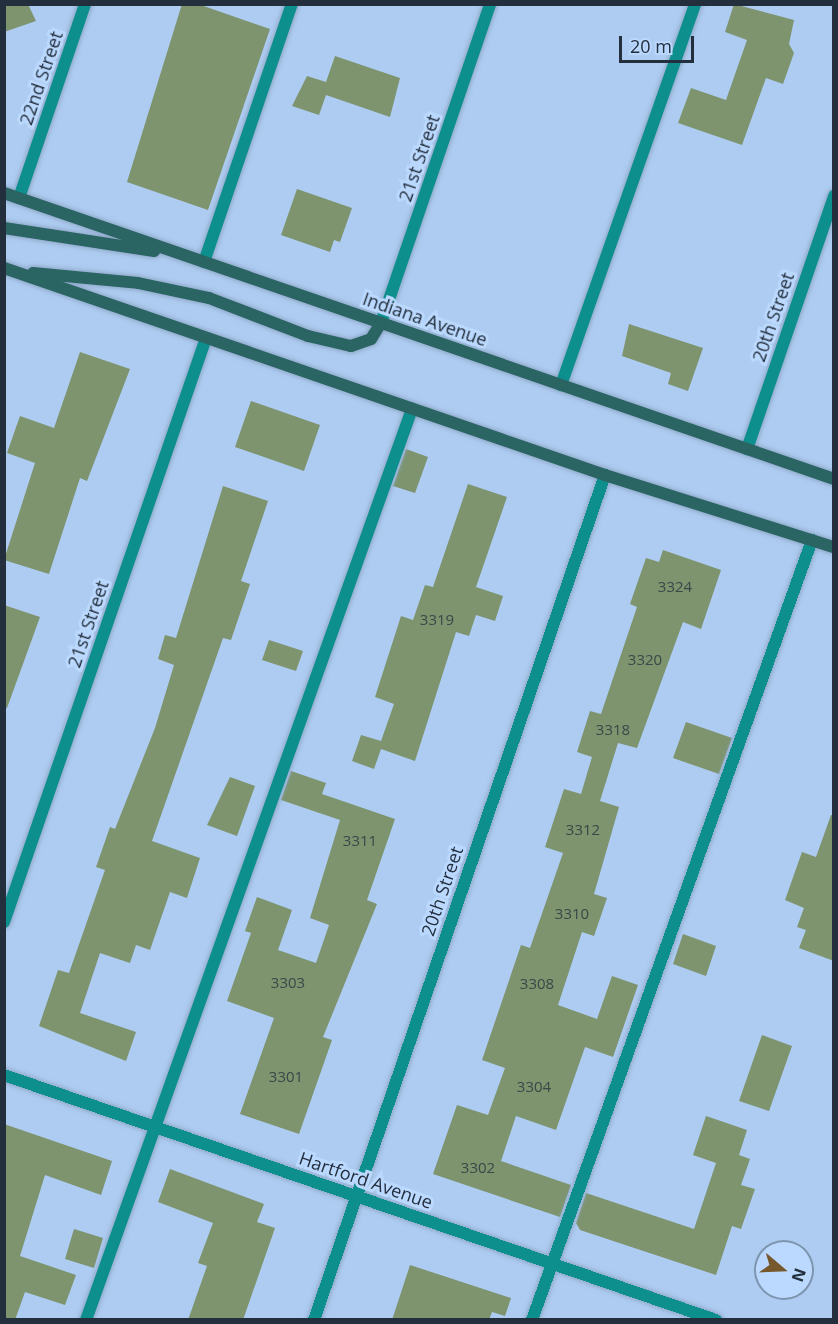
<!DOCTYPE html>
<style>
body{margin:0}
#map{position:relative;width:838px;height:1324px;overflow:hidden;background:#aeccf1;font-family:"Open Sans",sans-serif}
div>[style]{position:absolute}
.building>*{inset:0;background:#7d946e}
.roads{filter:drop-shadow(0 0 2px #8fa9c9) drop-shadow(0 0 2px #8fa9c9)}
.lane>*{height:12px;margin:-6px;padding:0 6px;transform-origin:6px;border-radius:6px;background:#0d8f8e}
.street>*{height:12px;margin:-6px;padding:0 6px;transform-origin:6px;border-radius:6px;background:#0d8f8e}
.secondary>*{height:12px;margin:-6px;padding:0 6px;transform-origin:6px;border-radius:6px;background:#2a6463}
span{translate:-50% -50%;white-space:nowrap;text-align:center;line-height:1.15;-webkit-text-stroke:6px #bbd9fe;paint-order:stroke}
.number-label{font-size:15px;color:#3a4849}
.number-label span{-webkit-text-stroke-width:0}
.street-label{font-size:18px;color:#232f3d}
.frame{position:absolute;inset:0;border:6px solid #232f3d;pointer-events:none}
.north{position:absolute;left:754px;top:1240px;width:60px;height:60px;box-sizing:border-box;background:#bbd9fe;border:2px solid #7e95b1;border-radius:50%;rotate:109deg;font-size:16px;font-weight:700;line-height:24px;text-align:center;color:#232f3d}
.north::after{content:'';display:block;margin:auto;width:21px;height:27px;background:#77582d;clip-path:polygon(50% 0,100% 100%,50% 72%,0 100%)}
.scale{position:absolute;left:619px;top:36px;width:75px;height:27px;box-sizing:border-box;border:3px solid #232f3d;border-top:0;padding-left:8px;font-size:18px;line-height:21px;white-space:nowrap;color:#232f3d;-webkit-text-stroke:4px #bbd9fe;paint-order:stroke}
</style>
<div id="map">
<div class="building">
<i style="clip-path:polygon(4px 4px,28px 4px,36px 21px,4px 32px)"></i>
<i style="clip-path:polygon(182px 4px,198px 4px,270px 29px,208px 210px,127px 182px)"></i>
<i style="clip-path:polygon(734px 4px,794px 20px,789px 44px,794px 53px,783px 84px,766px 78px,742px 145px,678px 123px,691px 88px,726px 100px,747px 40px,725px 32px)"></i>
<i style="clip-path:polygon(335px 56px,400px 78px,390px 117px,326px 95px,319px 115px,292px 106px,307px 76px,326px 82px)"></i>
<i style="clip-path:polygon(297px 189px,352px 208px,340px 242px,334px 240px,330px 252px,281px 235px)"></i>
<i style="clip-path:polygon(629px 324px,703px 348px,688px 391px,668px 384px,671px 373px,622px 356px)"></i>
<i style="clip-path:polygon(80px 352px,130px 369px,87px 481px,80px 478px,49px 574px,4px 560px,35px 463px,7px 453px,20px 416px,54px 428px)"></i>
<i style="clip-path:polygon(251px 401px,320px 425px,304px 471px,235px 447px)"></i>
<i style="clip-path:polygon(406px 449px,428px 457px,415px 493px,393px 486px)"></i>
<i style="clip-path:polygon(468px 484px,507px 497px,476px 587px,503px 596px,495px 621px,476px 615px,469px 636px,456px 632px,415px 761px,381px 749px,374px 769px,352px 761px,361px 735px,381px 741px,394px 704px,375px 697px,401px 616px,413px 620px,425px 585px,433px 587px)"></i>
<i style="clip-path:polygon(223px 486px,268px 501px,241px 581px,250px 584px,231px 640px,223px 638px,152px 841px,200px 858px,187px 898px,170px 892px,150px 950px,136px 945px,130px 963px,100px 953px,80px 1013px,136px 1032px,126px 1061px,39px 1026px,58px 970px,69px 973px,105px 870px,96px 867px,110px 827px,115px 829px,155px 728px,174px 665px,158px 659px,165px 635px,176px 638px)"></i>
<i style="clip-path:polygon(663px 550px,721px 570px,701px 629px,683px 622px,637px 748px,618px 743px,600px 801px,619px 807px,594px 894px,607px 898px,594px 936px,582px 932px,558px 1005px,597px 1019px,612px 976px,638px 985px,613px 1057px,585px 1047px,556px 1130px,516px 1116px,501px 1161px,571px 1185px,560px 1217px,433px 1174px,457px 1105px,488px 1115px,505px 1068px,482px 1060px,521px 945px,530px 948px,563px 853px,545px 847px,564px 789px,581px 794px,592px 757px,577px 752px,590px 711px,601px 714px,637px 607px,630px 604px,646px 558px,659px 562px)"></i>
<i style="clip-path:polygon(4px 605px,40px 617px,7px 708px,4px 708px)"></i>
<i style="clip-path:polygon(269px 640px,303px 651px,296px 671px,262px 660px)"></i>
<i style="clip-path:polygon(686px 722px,732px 738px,719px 774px,673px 758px)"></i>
<i style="clip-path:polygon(291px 771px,326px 783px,322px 794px,395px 819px,367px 900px,377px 904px,323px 1037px,332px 1040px,299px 1134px,240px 1114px,274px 1018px,227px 1001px,251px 933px,245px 931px,257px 897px,292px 910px,278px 950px,316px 963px,329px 925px,310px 918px,340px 820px,281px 800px)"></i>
<i style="clip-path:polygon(230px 777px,255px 786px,237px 836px,207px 825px)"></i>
<i style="clip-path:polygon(831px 815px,834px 815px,834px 961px,799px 948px,806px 930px,797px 927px,804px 908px,785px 900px,802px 852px,816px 857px)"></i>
<i style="clip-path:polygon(683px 934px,716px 946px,706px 976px,673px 964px)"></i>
<i style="clip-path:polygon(762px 1035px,792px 1046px,769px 1111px,739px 1101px)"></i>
<i style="clip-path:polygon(706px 1116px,747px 1130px,739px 1155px,750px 1159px,741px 1185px,755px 1189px,741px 1229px,732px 1226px,716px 1275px,580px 1230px,576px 1223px,586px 1193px,694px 1229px,716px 1163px,693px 1155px)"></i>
<i style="clip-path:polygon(4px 1124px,112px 1161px,101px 1195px,45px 1175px,20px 1256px,76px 1275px,65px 1305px,25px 1292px,15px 1320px,4px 1320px)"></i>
<i style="clip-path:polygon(170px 1169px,264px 1204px,257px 1222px,275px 1228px,243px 1320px,188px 1320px,207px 1266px,198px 1263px,213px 1223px,158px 1202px)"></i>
<i style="clip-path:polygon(74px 1229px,103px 1238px,94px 1268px,65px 1259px)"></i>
<i style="clip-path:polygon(410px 1265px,511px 1298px,505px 1316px,492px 1312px,489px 1320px,392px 1320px)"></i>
</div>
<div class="roads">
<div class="lane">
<i style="left:204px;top:262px;width:273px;rotate:-71.2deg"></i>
<i style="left:561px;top:385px;width:404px;rotate:-70.6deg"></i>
<i style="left:86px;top:1320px;width:968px;rotate:-70.31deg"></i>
<i style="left:532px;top:1320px;width:829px;rotate:-70.25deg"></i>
</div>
<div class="street">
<i style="left:19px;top:198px;width:205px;rotate:-71.2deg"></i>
<i style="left:381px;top:323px;width:337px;rotate:-71.1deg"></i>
<i style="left:747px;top:449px;width:268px;rotate:-71deg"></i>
<i style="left:4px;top:922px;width:618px;rotate:-70.92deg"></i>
<i style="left:4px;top:1075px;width:753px;rotate:18.99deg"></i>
<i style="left:314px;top:1320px;width:894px;rotate:-71deg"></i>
</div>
<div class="secondary">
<i style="left:4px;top:193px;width:878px;rotate:19.01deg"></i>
<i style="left:4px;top:228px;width:152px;rotate:8.7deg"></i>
<i style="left:4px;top:268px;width:636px;rotate:19.01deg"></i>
<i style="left:605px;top:475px;width:240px;rotate:17.5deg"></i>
<i style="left:33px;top:273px;width:105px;rotate:5.4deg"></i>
<i style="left:138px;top:283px;width:73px;rotate:11.9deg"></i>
<i style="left:209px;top:298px;width:106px;rotate:21deg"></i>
<i style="left:308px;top:336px;width:44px;rotate:13.1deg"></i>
<i style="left:351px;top:346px;width:21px;rotate:-19deg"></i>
<i style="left:371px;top:339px;width:19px;rotate:-58deg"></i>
</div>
</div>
<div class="number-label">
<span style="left:675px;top:587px">3324</span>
<span style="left:437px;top:620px">3319</span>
<span style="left:645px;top:660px">3320</span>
<span style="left:613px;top:730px">3318</span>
<span style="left:583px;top:830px">3312</span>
<span style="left:360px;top:841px">3311</span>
<span style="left:572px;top:914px">3310</span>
<span style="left:288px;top:983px">3303</span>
<span style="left:537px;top:984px">3308</span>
<span style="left:286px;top:1077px">3301</span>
<span style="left:534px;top:1087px">3304</span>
<span style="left:478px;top:1168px">3302</span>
</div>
<div class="street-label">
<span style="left:41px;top:78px;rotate:-71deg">22nd Street</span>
<span style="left:419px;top:158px;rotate:-71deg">21st Street</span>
<span style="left:773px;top:317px;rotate:-71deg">20th Street</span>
<span style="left:425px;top:319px;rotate:19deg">Indiana Avenue</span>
<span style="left:88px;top:624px;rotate:-71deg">21st Street</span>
<span style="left:442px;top:891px;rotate:-71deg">20th Street</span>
<span style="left:366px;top:1180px;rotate:19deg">Hartford Avenue</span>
</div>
<div class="frame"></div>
<div class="north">N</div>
<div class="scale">20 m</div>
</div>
